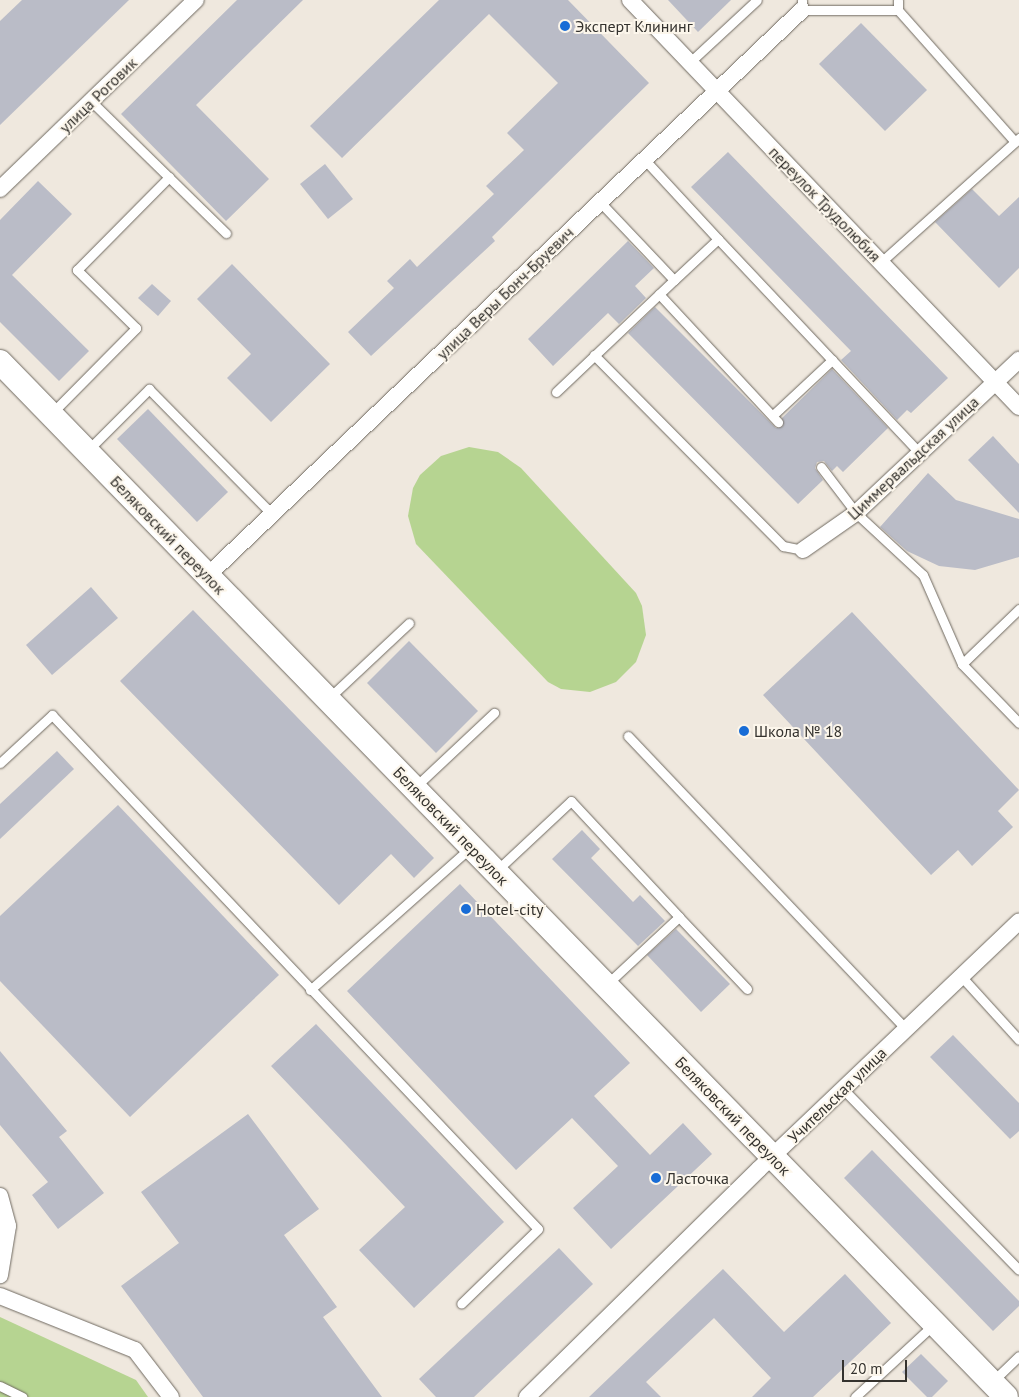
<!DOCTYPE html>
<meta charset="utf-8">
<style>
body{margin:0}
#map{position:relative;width:1019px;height:1397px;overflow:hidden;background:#efe8de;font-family:"PT Sans",sans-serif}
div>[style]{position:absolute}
.green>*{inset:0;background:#b6d491}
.building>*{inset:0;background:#babcc7}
.roads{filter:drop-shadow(0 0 1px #6f6960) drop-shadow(0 0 1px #6f6960)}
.lane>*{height:9px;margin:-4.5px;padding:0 4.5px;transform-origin:4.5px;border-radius:4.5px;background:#fff}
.street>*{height:16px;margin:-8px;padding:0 8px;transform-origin:8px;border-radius:8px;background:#fff}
.secondary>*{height:24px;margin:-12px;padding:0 12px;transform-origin:12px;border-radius:12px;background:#fff}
.dots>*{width:14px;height:14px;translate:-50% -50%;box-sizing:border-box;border:2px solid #fcf6eb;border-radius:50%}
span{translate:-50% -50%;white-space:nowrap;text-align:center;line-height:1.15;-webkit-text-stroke:4px #fcf6eb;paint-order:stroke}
.poi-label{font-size:16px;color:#34322e}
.left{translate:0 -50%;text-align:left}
.street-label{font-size:16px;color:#34322e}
.scale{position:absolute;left:842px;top:1360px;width:65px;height:22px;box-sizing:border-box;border:2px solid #34322e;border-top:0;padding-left:6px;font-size:15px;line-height:18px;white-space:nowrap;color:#34322e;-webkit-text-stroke:4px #fcf6eb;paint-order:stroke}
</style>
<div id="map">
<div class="green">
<i style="clip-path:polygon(469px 447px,498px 452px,521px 468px,636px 593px,642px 606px,646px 635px,636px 662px,616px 682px,590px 692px,561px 689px,548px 682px,416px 544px,408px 516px,413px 488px,420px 475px,441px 456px)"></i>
<i style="clip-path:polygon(0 1317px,136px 1380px,148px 1397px,0 1397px)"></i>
</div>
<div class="building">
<i style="clip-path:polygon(22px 0,129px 0,0 125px,0 21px)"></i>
<i style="clip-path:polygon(237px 0,303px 0,196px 105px,269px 179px,226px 221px,121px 114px)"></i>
<i style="clip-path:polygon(439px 0,568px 0,649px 83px,492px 237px,495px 241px,371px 356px,348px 332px,394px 288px,387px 281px,410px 259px,417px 267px,494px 194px,486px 186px,524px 150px,507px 133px,558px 83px,489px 14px,342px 158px,310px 126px)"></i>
<i style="clip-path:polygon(668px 0,731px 0,698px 32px)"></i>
<i style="clip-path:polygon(861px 23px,927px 90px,885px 131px,819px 64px)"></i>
<i style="clip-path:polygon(728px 152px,948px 378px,911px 413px,907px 410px,897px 420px,841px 360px,851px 351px,691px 187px)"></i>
<i style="clip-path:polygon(325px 164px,353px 199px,328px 219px,300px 184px)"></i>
<i style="clip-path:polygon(38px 181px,72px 214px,12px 275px,89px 351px,59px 381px,0 322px,0 220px)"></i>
<i style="clip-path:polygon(972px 189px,999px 216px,1019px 197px,1019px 268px,999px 288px,935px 222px)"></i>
<i style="clip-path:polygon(628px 241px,654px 268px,635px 286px,646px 298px,619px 324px,608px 313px,553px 366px,528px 339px)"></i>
<i style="clip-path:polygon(232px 264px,330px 364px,271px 422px,227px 378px,251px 354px,197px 299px)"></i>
<i style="clip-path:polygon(152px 284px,171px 301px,158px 316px,138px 298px)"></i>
<i style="clip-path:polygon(655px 307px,776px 428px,783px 426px,782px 418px,832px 369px,888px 428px,843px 472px,837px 466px,832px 471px,824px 461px,817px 462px,815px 468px,823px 480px,798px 504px,628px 333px)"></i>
<i style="clip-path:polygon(148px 409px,228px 492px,197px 522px,117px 439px)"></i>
<i style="clip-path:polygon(993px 436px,1019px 464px,1019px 513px,968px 460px)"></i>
<i style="clip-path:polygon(928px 473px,956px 500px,1019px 519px,1019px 557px,975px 570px,939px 566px,907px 551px,880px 527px)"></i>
<i style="clip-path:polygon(91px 587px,118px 618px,52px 675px,26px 645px)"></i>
<i style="clip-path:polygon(193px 610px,434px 858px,414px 878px,391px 854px,339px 905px,120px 681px)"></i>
<i style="clip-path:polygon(852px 612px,1019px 790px,998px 811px,1013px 827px,972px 866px,958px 850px,931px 875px,763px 695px)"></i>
<i style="clip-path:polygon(409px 641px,478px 711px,436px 753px,367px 683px)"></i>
<i style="clip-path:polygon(57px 751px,74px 769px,0 839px,0 804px)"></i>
<i style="clip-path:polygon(118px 805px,279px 975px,130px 1117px,0 981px,0 916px)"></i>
<i style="clip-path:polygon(582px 830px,600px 849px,591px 858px,633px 902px,640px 895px,665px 921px,638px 946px,552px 859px)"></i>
<i style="clip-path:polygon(460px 884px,630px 1063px,594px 1096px,650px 1155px,683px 1123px,712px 1154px,611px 1249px,573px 1208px,618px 1166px,572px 1118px,516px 1170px,347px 991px)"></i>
<i style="clip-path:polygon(676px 929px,730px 984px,701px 1012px,647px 955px)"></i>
<i style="clip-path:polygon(316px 1024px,504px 1222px,414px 1308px,359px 1250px,405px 1207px,271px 1066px)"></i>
<i style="clip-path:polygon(953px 1035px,1019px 1103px,1019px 1131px,1010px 1139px,930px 1057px)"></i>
<i style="clip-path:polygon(0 1051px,67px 1131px,59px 1137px,104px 1193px,58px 1229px,32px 1195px,48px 1182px,0 1125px)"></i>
<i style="clip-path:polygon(248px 1114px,319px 1209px,284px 1235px,337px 1307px,323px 1317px,382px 1397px,203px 1397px,121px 1286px,179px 1243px,141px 1192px)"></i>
<i style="clip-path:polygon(872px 1150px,1019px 1301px,1019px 1306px,993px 1331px,844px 1178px)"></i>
<i style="clip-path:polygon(559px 1248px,593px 1284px,474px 1397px,436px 1397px,419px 1379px)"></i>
<i style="clip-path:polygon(723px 1269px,784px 1332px,845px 1274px,891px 1323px,813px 1397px,752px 1397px,771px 1378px,714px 1318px,646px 1382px,661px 1397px,589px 1397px)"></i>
<i style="clip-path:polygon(921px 1354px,948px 1381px,932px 1397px,927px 1397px,902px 1372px)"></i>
</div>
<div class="roads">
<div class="lane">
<i style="left:802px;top:0;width:10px;rotate:90deg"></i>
<i style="left:802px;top:10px;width:96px"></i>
<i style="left:898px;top:10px;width:10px;rotate:-90deg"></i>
<i style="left:898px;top:10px;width:176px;rotate:48.4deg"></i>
<i style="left:690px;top:62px;width:91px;rotate:-42.8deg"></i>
<i style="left:91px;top:101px;width:189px;rotate:44.4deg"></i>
<i style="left:645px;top:160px;width:108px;rotate:47.3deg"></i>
<i style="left:718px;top:239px;width:60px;rotate:137deg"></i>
<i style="left:718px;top:239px;width:294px;rotate:46.7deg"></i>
<i style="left:881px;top:262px;width:186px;rotate:-41.9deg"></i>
<i style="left:659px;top:294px;width:175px;rotate:47.1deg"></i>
<i style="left:594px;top:355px;width:269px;rotate:45.3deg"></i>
<i style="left:783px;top:546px;width:20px;rotate:11deg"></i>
<i style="left:556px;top:392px;width:163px;rotate:-43.5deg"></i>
<i style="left:674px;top:280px;width:108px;rotate:-133.5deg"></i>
<i style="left:51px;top:414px;width:121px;rotate:-45.3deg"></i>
<i style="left:136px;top:328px;width:83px;rotate:-135.5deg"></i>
<i style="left:77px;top:270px;width:131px;rotate:-45.3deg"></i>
<i style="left:773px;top:415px;width:81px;rotate:-43deg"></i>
<i style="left:87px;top:451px;width:88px;rotate:-45deg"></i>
<i style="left:149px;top:389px;width:175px;rotate:45.5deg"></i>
<i style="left:821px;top:467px;width:58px;rotate:52.7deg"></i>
<i style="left:856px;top:513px;width:91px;rotate:42.8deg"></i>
<i style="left:923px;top:575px;width:97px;rotate:66.3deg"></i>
<i style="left:962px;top:664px;width:79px;rotate:-44deg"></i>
<i style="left:962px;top:664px;width:82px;rotate:46deg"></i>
<i style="left:328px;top:699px;width:111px;rotate:-43.2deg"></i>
<i style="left:628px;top:736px;width:404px;rotate:46.5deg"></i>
<i style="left:0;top:763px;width:71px;rotate:-42.7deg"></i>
<i style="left:52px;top:715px;width:707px;rotate:46.6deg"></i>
<i style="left:538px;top:1229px;width:107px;rotate:135.8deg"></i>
<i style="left:414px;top:788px;width:110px;rotate:-43.2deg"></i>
<i style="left:495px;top:872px;width:104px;rotate:-43.1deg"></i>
<i style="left:571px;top:801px;width:158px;rotate:47deg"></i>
<i style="left:961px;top:976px;width:86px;rotate:47.8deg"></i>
<i style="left:606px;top:985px;width:100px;rotate:-43deg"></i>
<i style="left:679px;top:917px;width:99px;rotate:46.6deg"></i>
<i style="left:310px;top:990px;width:215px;rotate:-41.6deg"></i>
<i style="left:843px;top:1089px;width:252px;rotate:45.8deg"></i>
<i style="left:992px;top:1382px;width:37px;rotate:-44deg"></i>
<i style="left:0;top:1386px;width:25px;rotate:26deg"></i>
<i style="left:855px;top:1397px;width:108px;rotate:-42.7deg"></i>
</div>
<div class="street">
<i style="left:630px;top:0;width:563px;rotate:46.3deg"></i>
<i style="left:0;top:189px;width:272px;rotate:-44deg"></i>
<i style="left:803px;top:550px;width:65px;rotate:-34.9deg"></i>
<i style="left:856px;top:513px;width:224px;rotate:-43.2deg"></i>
<i style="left:207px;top:576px;width:821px;rotate:-43.57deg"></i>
<i style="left:0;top:1196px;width:31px;rotate:75deg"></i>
<i style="left:8px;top:1226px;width:50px;rotate:99.3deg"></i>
<i style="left:0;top:1296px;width:145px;rotate:21.8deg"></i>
<i style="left:135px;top:1350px;width:59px;rotate:52.5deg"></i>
<i style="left:527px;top:1397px;width:325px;rotate:-44.5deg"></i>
<i style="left:759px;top:1169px;width:359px;rotate:-43.6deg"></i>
</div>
<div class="secondary">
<i style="left:0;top:362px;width:1443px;rotate:45.81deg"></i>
</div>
</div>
<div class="dots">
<i style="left:565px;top:26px;background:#186cd6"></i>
<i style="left:744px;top:731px;background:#186cd6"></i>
<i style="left:466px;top:909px;background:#186cd6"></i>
<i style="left:656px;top:1178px;background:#186cd6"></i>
</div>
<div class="poi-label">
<span class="left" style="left:575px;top:26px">Эксперт Клининг</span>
<span class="left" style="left:754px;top:731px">Школа № 18</span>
<span class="left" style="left:476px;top:909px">Hotel-city</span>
<span class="left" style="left:666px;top:1178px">Ласточка</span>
</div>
<div class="street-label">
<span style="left:98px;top:95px;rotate:-44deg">улица Роговик</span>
<span style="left:825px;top:204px;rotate:46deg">переулок Трудолюбия</span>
<span style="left:505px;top:293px;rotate:-44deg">улица Веры Бонч-Бруевич</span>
<span style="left:913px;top:458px;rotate:-43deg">Циммервальдская улица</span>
<span style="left:168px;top:535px;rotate:46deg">Беляковский переулок</span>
<span style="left:451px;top:826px;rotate:46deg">Беляковский переулок</span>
<span style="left:837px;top:1095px;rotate:-44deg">Учительская улица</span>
<span style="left:733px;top:1116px;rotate:46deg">Беляковский переулок</span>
</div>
<div class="scale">20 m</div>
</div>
